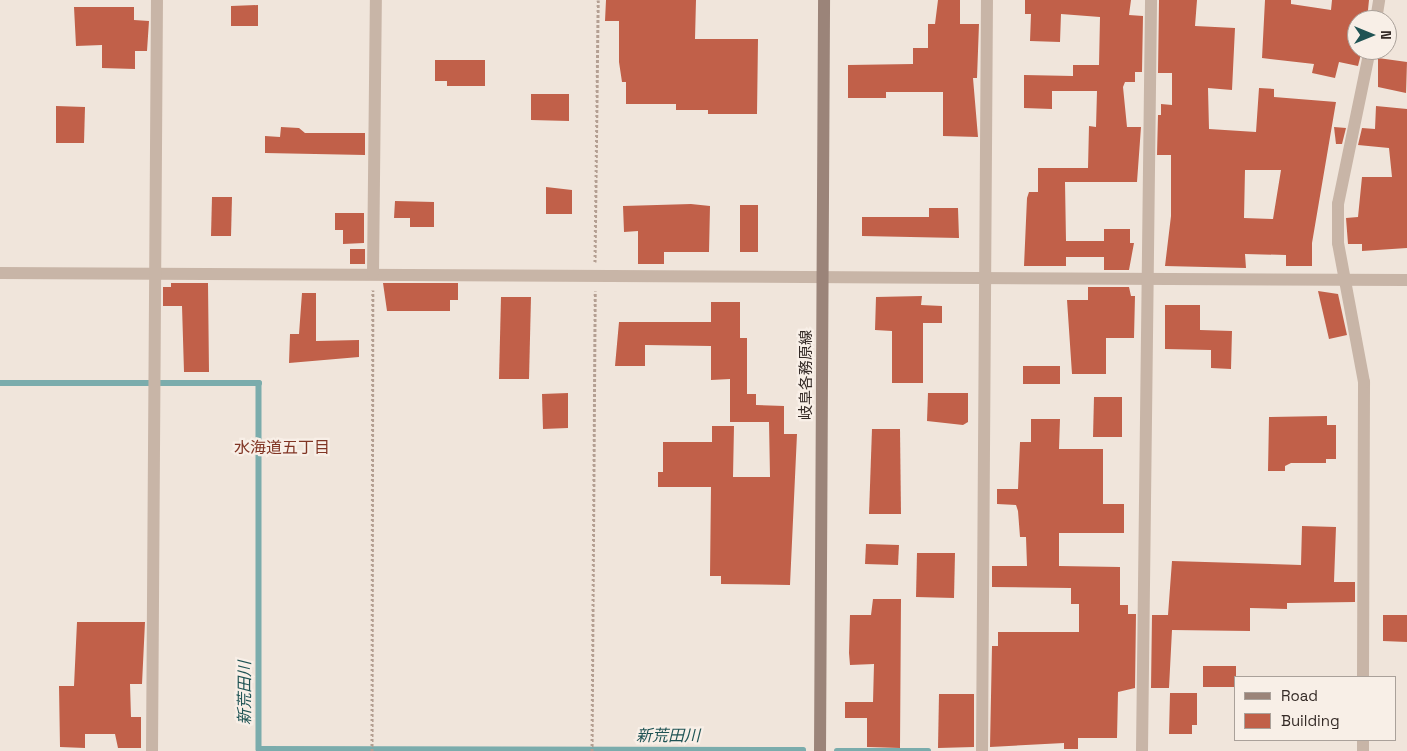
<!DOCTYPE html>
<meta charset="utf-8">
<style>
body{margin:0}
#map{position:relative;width:1407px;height:751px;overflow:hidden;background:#f0e5db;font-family:"Space Grotesk","Noto Sans JP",sans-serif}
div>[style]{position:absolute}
.stream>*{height:5.5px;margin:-2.75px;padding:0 2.75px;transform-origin:2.75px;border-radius:2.75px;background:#7bacac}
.building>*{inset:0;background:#c16049}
.path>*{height:3px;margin-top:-1.5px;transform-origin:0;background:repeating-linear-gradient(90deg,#b49f92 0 2.5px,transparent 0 5px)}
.minor>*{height:12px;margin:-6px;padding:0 6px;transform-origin:6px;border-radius:6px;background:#c8b5a7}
.secondary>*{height:12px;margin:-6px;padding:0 6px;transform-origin:6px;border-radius:6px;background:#9b8479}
span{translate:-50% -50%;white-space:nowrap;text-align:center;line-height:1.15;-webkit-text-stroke:4.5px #f8efe7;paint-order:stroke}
.street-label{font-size:15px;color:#352b27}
.neighbourhood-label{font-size:16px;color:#803524}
.water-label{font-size:16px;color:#1f5354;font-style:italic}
.legend{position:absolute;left:1234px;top:676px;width:162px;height:65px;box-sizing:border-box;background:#f8efe7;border:1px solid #aaa19a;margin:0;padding:6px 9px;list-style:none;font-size:15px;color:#352b27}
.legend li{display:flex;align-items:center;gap:10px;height:25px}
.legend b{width:25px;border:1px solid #aaa19a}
.north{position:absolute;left:1347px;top:10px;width:50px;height:50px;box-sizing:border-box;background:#f8efe7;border:1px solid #aaa19a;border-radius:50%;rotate:90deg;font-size:14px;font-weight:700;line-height:20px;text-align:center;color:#352b27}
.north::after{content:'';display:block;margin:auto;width:18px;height:22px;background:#1f5354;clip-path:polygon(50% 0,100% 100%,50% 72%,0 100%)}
</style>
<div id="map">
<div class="stream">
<i style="left:0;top:383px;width:259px"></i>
<i style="left:259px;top:383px;width:366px;rotate:90deg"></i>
<i style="left:259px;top:749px;width:544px;rotate:0.11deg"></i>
<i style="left:837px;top:751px;width:91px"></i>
</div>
<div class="building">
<i style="clip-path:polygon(606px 0,696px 0,695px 39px,758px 39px,757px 114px,708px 114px,708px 110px,676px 110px,676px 104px,626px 104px,626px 82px,622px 82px,619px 62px,619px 21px,605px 21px)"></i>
<i style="clip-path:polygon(938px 0,960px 0,960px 24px,979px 24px,977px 78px,973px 78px,978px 137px,943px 136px,943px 92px,886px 92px,886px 98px,848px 98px,848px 65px,913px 64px,913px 48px,928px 48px,928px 24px,935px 24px)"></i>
<i style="clip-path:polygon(1025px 0,1131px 0,1129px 15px,1143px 16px,1142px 72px,1135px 72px,1135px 82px,1125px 82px,1123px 87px,1127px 127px,1141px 127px,1137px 182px,1065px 182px,1066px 241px,1104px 241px,1104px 229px,1130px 229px,1130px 243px,1134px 243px,1129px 270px,1104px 270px,1104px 257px,1066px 257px,1066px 266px,1024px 266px,1027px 198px,1029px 192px,1038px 192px,1038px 168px,1088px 168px,1089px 126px,1096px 127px,1097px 91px,1052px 91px,1052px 109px,1024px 108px,1024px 75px,1073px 76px,1073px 65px,1099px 65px,1100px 17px,1061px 14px,1060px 42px,1030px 41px,1031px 14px,1025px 14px)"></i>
<i style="clip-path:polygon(evenodd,1159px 0,1197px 0,1195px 26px,1235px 28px,1232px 90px,1208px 88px,1209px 129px,1256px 132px,1259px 88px,1274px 89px,1274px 97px,1336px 102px,1312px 243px,1312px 266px,1286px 266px,1286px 255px,1245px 254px,1246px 268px,1165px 266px,1171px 216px,1171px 155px,1157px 155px,1158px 115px,1161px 115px,1161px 104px,1172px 105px,1172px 73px,1158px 73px,1159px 0,1245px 170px,1281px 170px,1273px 219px,1244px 218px,1245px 170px)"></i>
<i style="clip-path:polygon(1265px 0,1291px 0,1291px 4px,1331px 10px,1332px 0,1369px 0,1367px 20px,1357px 20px,1357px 50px,1362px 50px,1358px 66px,1339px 62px,1335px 78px,1312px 73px,1314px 64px,1262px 58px)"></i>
<i style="clip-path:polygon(258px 5px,258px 26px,231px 26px,231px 6px)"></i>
<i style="clip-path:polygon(74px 7px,134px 7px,134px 20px,149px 21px,147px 51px,135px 51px,135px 69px,102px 68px,102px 45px,76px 46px)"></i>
<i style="clip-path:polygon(1378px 58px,1407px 62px,1406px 93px,1378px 87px)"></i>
<i style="clip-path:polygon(435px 60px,485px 60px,485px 86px,447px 86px,447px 81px,435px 81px)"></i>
<i style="clip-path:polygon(531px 94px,569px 94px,569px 121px,531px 120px)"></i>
<i style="clip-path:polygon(56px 106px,85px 107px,84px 143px,56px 143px)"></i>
<i style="clip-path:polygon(1376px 106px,1407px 109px,1407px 248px,1362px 251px,1362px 244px,1348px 244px,1346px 218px,1358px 217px,1362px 177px,1392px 177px,1389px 148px,1358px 145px,1362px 128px,1375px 129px)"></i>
<i style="clip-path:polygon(281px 127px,299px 128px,305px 133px,365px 133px,365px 155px,265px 153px,265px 136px,280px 137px)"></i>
<i style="clip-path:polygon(1334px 127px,1346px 128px,1342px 144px,1336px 144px)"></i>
<i style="clip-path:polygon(546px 187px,572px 190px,572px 214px,546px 214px)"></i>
<i style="clip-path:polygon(212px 197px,232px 197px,231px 236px,211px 236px)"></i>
<i style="clip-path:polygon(395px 201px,434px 202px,434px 227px,410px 227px,410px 218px,394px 218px)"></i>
<i style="clip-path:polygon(691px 204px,710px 206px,709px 252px,664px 252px,664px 264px,638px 264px,638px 231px,624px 232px,623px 206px)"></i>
<i style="clip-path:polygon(740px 205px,758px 205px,758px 252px,740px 252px)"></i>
<i style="clip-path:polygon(929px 208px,958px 208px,959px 238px,862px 236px,862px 217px,929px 217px)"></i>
<i style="clip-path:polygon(335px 213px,364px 213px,364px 243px,343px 244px,343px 230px,335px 230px)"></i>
<i style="clip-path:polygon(350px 249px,365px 249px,365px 264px,350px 264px)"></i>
<i style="clip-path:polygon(171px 283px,208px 283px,209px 372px,184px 372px,182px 306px,163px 306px,163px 287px,171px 287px)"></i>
<i style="clip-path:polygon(383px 283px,458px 283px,458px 300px,450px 300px,450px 311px,387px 311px)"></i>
<i style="clip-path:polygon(1088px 287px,1129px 287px,1131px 296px,1135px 296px,1134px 338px,1106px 338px,1106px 374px,1072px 374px,1067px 300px,1088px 300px)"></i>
<i style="clip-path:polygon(1318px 291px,1338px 294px,1347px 335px,1329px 339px)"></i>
<i style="clip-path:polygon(302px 293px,316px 293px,316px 341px,359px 340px,359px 357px,289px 363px,290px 334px,299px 334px)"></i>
<i style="clip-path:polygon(922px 296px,921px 305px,942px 306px,942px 323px,923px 323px,923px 383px,892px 383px,892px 331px,875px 330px,876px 297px)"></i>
<i style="clip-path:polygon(501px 297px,531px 297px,529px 379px,499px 379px)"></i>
<i style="clip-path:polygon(711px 302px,740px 302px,740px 338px,747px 338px,747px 394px,756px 394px,756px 405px,784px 406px,784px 434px,797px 434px,790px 585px,721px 584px,721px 576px,710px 576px,711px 487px,658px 487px,658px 472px,663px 472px,663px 442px,712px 442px,712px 426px,734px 426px,733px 477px,770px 477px,769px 422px,730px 422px,730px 379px,711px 380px,711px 346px,645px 345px,645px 366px,615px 366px,619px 322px,711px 322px)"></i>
<i style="clip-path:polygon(1165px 305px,1200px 305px,1200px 330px,1232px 331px,1231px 369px,1211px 368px,1211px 350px,1165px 349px)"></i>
<i style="clip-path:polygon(1023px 366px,1060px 366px,1060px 384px,1023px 384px)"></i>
<i style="clip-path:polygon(568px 393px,568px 428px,543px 429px,542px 394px)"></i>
<i style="clip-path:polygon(928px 393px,968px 393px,968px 422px,963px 425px,927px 421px)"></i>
<i style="clip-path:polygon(1094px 397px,1122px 397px,1122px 437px,1093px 437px)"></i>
<i style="clip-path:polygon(1327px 416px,1327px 425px,1336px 425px,1336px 459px,1326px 459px,1326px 463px,1291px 463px,1285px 466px,1285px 471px,1268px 471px,1269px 417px)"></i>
<i style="clip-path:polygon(1031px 419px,1060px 419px,1059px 449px,1103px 449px,1103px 504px,1124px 504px,1124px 533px,1059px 533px,1059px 566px,1120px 567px,1120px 605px,1128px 605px,1128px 614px,1136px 614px,1135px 688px,1118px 692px,1117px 738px,1078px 738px,1078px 749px,1064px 749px,1064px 743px,990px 747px,992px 646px,998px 646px,998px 632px,1079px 632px,1079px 604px,1071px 604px,1071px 588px,992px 587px,992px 566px,1027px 566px,1026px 537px,1020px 537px,1018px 511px,1016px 505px,997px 504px,997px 489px,1018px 489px,1020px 442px,1031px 442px)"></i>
<i style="clip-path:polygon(872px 429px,900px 429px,901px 514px,869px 514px)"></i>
<i style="clip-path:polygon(1302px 526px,1336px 527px,1334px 582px,1355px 582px,1355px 602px,1287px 603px,1287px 609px,1250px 608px,1250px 631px,1172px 630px,1169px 688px,1151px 688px,1152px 615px,1168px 615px,1172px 561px,1301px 565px)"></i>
<i style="clip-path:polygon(866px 544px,899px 545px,898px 565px,865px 564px)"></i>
<i style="clip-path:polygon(917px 553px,955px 553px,954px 598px,916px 597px)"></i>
<i style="clip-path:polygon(873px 599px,901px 599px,900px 748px,867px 747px,867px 718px,845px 718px,845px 702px,873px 702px,874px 664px,850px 665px,849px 653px,850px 615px,871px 615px)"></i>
<i style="clip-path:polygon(1383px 615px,1407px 615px,1407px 642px,1383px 641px)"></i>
<i style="clip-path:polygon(77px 622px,145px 622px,142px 684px,130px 684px,131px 717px,141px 717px,141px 748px,118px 748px,115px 734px,85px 734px,85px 748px,60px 747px,59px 686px,74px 686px)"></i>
<i style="clip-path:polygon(1203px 666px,1236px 666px,1236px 687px,1203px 687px)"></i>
<i style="clip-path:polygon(1170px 693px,1197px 693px,1197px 725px,1192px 725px,1192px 734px,1169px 734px)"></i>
<i style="clip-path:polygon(939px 694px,974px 694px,974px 747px,938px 748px)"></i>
</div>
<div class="path">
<i style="left:595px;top:262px;width:262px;rotate:-89.3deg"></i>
<i style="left:372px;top:751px;width:461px;rotate:-89.9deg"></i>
<i style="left:592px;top:751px;width:460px;rotate:-89.6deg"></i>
</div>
<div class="minor">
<i style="left:1376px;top:20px;width:20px;rotate:-81deg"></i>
<i style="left:0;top:273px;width:1407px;rotate:0.29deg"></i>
<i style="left:373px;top:274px;width:274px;rotate:-89.4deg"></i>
<i style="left:1363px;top:677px;width:295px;rotate:-89.8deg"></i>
<i style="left:1364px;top:382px;width:141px;rotate:-100.6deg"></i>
<i style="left:1338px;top:243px;width:39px;rotate:-90deg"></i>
<i style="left:1338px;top:204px;width:157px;rotate:-78.3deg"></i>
<i style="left:152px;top:751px;width:751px;rotate:-89.62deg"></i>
<i style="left:982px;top:751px;width:751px;rotate:-89.62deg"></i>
<i style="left:1142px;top:751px;width:751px;rotate:-89.31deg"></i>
<i style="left:1363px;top:751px;width:11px;rotate:-90deg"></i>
</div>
<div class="secondary">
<i style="left:820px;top:751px;width:751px;rotate:-89.69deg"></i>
</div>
<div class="street-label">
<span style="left:806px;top:375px;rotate:-90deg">岐阜各務原線</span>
</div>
<div class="neighbourhood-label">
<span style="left:282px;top:448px">水海道五丁目</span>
</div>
<div class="water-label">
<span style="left:245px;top:693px;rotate:-90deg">新荒田川</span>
<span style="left:668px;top:736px">新荒田川</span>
</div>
<ul class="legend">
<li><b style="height:6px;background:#9b8479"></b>Road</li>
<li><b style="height:14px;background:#c16049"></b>Building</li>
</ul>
<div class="north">N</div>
</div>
